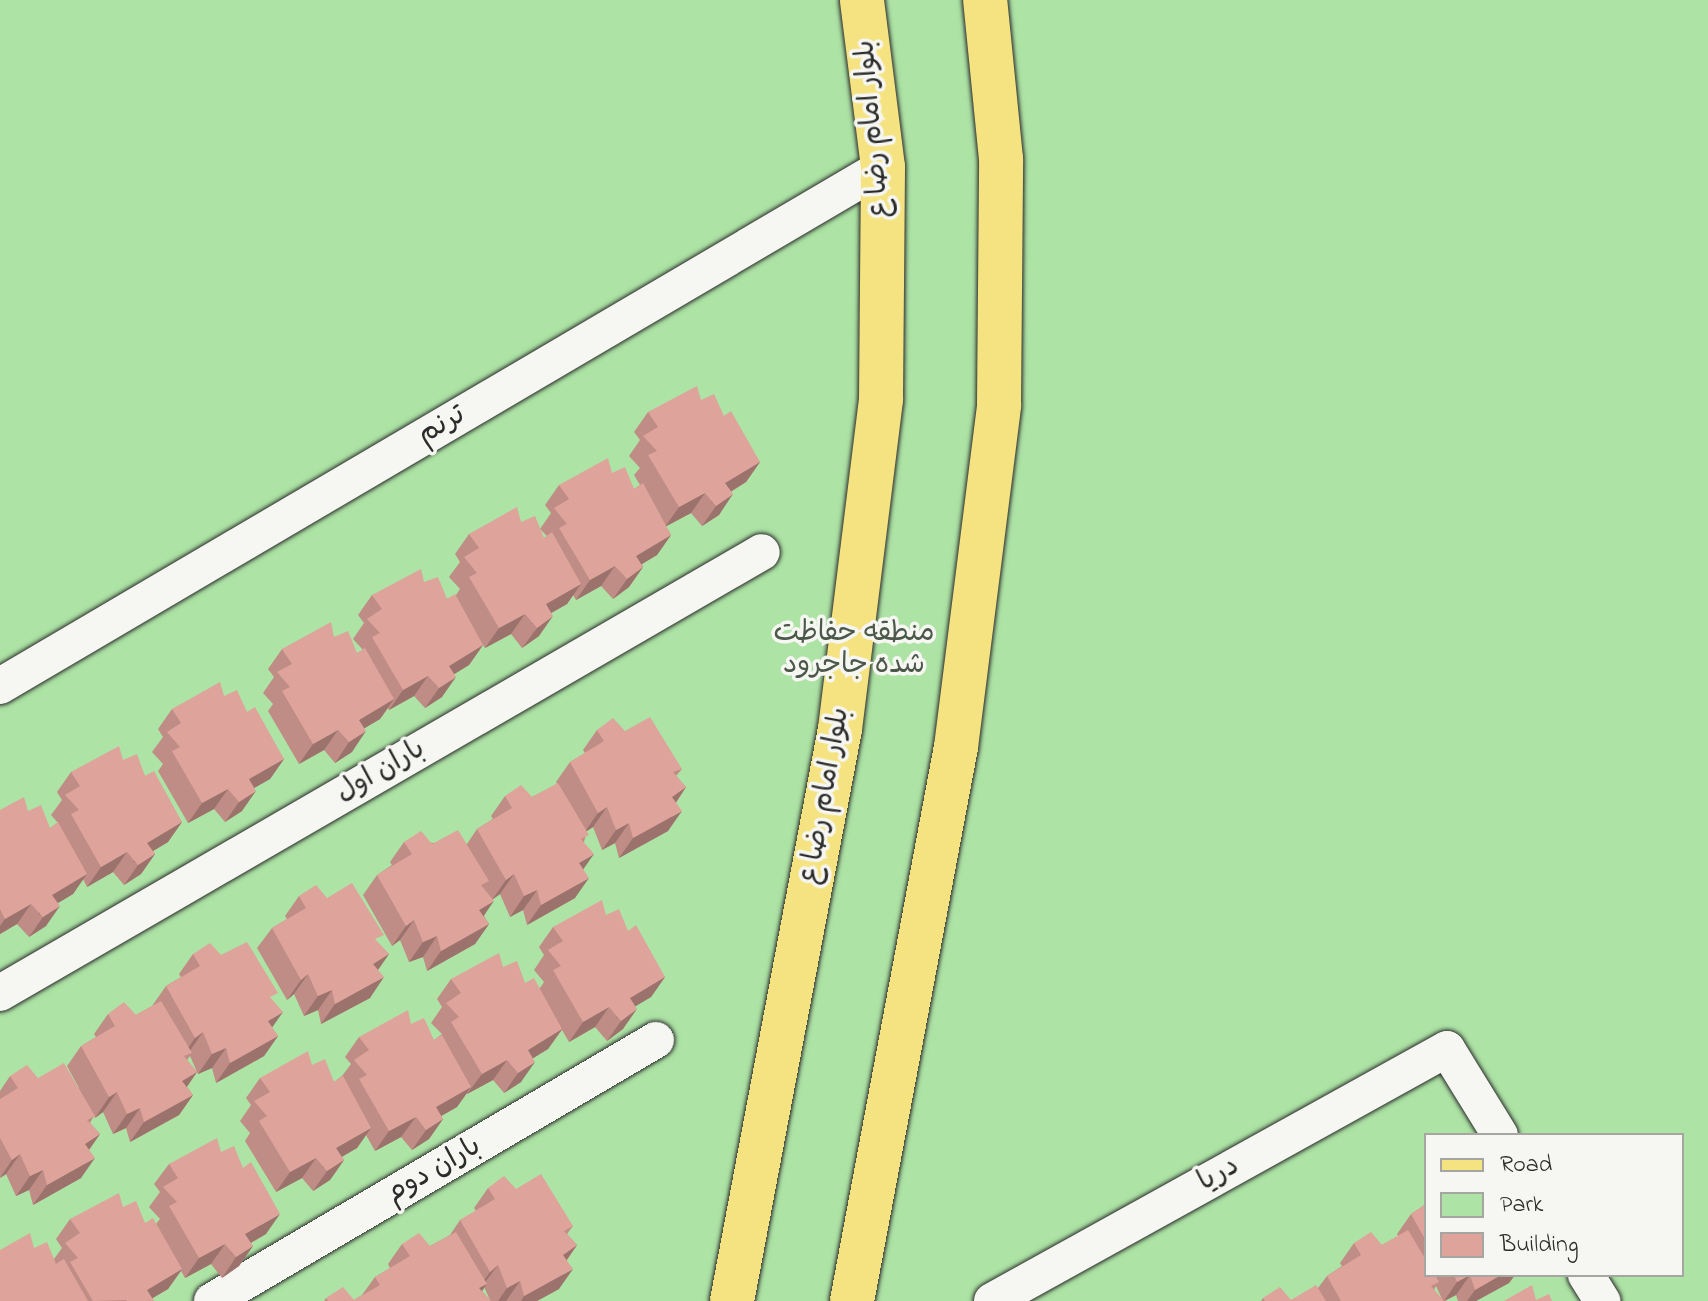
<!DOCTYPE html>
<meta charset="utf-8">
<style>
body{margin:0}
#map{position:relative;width:1708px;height:1301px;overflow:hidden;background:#f6f6f2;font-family:"Indie Flower","Playpen Sans Arabic",sans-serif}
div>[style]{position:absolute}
.green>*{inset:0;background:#ade3a5}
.roads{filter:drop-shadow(0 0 2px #2b2b2b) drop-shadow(0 0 2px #2b2b2b)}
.minor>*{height:36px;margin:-18px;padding:0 18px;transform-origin:18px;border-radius:18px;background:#f6f6f2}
.primary>*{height:44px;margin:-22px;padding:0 22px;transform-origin:22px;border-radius:22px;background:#f5e382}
.wall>*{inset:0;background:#bf8d85}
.shaded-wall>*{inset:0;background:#9b736c}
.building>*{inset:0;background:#dea49b}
span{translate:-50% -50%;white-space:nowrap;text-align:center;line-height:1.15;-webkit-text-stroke:7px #f6f6f2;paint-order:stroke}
.street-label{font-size:28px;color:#2b2b2b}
.park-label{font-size:28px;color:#4c594a}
.legend{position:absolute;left:1424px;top:1133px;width:260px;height:144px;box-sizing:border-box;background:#f6f6f2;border:2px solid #a5a5a2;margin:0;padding:10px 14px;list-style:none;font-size:24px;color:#2b2b2b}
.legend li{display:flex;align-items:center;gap:16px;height:40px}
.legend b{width:40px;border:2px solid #a5a5a2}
</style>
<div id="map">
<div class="green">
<i style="clip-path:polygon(evenodd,0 0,1708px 0,1708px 1301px,0 1301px,0 0,1426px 1135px,1682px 1135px,1682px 1275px,1426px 1275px,1426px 1135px)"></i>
</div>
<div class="roads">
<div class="minor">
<i style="left:0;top:686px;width:1024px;rotate:-30.45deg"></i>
<i style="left:0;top:993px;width:880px;rotate:-30.06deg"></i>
<i style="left:1586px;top:1275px;width:31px;rotate:58deg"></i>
<i style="left:212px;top:1301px;width:515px;rotate:-30.45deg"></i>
<i style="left:992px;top:1301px;width:520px;rotate:-28.98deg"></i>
<i style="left:1447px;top:1049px;width:101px;rotate:58.4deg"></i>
</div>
<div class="primary">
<i style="left:732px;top:1301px;width:582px;rotate:-79.31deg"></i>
<i style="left:840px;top:729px;width:333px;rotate:-82.9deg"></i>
<i style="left:881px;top:399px;width:232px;rotate:-89.5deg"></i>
<i style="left:883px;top:167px;width:168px;rotate:-97.2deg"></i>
<i style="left:852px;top:1301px;width:564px;rotate:-79.37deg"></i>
<i style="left:956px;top:747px;width:345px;rotate:-82.8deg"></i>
<i style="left:999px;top:405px;width:246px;rotate:-89.5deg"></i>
<i style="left:1001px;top:159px;width:160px;rotate:-95.7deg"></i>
</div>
</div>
<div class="wall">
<i style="clip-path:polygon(701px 400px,724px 416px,760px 462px,746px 482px,731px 492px,719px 515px,702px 526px,691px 513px,666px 526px,671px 535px,657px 555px,642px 564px,643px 567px,629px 587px,613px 599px,601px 586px,576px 600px,573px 595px,567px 604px,551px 613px,539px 636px,522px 648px,511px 634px,485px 648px,483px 645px,469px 665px,454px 674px,442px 697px,425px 708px,414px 696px,389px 710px,388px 708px,380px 719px,364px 728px,352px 752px,335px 763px,324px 750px,299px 764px,268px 711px,273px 704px,263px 693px,274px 677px,268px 669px,282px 649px,334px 637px,357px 653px,363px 650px,353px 639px,364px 623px,358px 615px,372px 595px,424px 582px,447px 599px,456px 595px,460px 589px,449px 577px,460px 562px,455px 554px,469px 534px,521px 522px,544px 538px,547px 536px,540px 529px,551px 513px,545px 505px,559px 485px,612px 473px,634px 489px,640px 485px,634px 475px,640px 468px,629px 456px,640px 440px,634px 432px,648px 412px)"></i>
<i style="clip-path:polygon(224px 696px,247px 712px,284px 759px,270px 779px,254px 788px,242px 811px,225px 822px,214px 809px,188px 823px,158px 771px,163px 764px,152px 752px,163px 737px,158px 729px,172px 709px)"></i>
<i style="clip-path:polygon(597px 730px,625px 731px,682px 769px,676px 776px,686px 787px,676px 803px,668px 831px,619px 858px,615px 843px,602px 850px,593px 827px,587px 831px,584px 842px,583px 869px,575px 898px,527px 925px,523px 910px,510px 917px,500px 894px,493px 899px,484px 916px,489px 924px,475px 944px,427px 971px,423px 957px,409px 962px,400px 940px,392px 946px,363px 895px,377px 875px,392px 865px,390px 862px,404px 842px,467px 844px,477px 829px,493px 819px,491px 816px,505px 796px,532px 797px,557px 784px,556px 782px,570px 762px,585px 753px,583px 750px)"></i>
<i style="clip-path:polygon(123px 760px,145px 776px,182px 822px,168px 842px,153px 851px,155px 854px,141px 874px,124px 885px,113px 872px,87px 887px,83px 879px,73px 894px,58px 903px,46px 926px,29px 937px,17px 924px,0 934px,0 810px,28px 811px,50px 828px,58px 823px,51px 815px,62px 800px,57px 792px,71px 772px)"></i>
<i style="clip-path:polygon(299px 896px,327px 898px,378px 943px,389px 954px,378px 970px,370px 998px,321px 1024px,318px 1010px,304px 1016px,294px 994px,287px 1000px,257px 948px,272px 928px,287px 919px,285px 916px)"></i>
<i style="clip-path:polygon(606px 915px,628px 931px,665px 977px,651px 997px,635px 1006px,623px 1029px,607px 1041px,595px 1027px,569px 1042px,562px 1030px,548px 1049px,533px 1058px,521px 1082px,504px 1093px,493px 1080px,467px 1094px,467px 1093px,457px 1107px,441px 1116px,443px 1119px,429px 1139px,412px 1150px,401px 1137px,375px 1151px,366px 1135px,357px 1148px,342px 1157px,344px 1160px,330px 1180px,313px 1191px,302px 1178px,276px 1192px,245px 1141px,250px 1133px,240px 1121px,251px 1105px,246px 1098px,260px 1078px,312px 1065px,334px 1082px,342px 1076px,351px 1064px,345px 1057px,359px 1037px,411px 1024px,434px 1040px,442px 1034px,431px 1023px,442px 1007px,437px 999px,451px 979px,503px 967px,525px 983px,540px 988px,544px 982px,534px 970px,544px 955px,539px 947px,553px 927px)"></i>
<i style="clip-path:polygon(evenodd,193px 954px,221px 955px,272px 1000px,272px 1028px,278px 1036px,264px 1056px,216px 1083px,212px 1068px,198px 1074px,197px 1072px,187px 1087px,193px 1095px,179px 1115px,130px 1142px,126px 1128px,113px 1134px,103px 1112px,95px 1118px,94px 1116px,90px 1123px,100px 1134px,89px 1150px,81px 1178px,33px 1205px,29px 1190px,16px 1196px,6px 1174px,0 1178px,0 1091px,10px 1076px,38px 1078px,79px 1088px,67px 1066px,81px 1046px,96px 1037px,94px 1034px,108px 1014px,136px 1015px,152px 1006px,166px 986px,181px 977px,179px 974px,193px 954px,190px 1056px,197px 1072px,187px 1060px,190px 1056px)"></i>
<i style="clip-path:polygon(221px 1152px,266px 1234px,251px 1243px,253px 1246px,239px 1266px,222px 1278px,211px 1264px,185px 1278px,181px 1271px,168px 1289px,152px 1298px,154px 1301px,0 1301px,34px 1248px,54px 1259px,62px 1248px,56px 1239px,70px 1219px,123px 1207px,145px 1223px,156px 1224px,160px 1219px,149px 1207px,160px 1192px,154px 1184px,169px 1164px)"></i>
<i style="clip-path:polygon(evenodd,488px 1188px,516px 1189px,573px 1226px,567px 1234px,577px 1245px,567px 1260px,559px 1289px,537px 1301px,324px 1301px,326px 1298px,354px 1300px,362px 1295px,375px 1277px,390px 1268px,388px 1264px,402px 1244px,430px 1246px,450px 1235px,460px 1220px,476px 1211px,474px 1208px,488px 1188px,484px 1287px,490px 1300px,482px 1291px,484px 1287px)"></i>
<i style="clip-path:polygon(evenodd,1426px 1204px,1426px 1275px,1515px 1275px,1509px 1283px,1476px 1301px,1458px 1301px,1456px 1295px,1445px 1301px,1261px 1301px,1263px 1298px,1291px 1300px,1318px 1288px,1327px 1276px,1342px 1266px,1340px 1263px,1354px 1243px,1382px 1245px,1398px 1236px,1397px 1234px,1411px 1214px,1426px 1204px,1436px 1286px,1442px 1299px,1434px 1290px,1436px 1286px)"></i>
</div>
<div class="shaded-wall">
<i style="clip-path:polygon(760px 462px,746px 482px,711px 503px,725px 483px)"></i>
<i style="clip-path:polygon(705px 493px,691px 513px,665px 527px,679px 507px)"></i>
<i style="clip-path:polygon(733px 494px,719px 515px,702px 526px,716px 506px)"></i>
<i style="clip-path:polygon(671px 535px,657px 555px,622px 576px,636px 556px)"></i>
<i style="clip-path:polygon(615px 566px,601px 586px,576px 600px,590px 580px)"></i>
<i style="clip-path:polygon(643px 567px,629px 587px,613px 599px,627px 579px)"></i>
<i style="clip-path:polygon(581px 584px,567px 604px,532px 624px,546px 604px)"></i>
<i style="clip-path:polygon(525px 614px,511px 634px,485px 648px,499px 628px)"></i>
<i style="clip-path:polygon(553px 616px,539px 636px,522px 648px,537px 628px)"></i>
<i style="clip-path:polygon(483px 645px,469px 665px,435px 686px,449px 666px)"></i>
<i style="clip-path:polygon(428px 676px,414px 696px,389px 710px,403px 690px)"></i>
<i style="clip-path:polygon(456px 677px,442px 697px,425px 708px,439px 688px)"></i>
<i style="clip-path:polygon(394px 699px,380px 719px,345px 740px,359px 720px)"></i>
<i style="clip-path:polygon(338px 730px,324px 750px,299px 764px,313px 744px)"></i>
<i style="clip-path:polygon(366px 731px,352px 752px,335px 763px,349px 742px)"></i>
<i style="clip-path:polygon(284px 759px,270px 779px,235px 799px,249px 779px)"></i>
<i style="clip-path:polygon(686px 787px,672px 808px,672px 797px)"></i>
<i style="clip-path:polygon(228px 789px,214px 809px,188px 823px,202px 803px)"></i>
<i style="clip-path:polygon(256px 791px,242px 811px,225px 822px,239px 802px)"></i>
<i style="clip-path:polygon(607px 807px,593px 827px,584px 833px,598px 813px)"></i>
<i style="clip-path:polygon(682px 811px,668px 831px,619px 858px,633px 838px)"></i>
<i style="clip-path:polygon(182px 822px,168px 842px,133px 863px,147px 843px)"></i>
<i style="clip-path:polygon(629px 823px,615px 843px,602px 850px,616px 830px)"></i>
<i style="clip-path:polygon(127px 852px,113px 872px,87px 887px,101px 867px)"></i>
<i style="clip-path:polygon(155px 854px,141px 874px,124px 885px,138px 865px)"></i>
<i style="clip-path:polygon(594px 854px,580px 874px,579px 863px)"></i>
<i style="clip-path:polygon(87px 874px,73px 894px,38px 915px,52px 895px)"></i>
<i style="clip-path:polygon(514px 874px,500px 894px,492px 900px,506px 880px)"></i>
<i style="clip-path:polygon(589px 878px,575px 898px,527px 925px,541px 905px)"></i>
<i style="clip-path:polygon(537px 890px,523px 910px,510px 917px,524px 896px)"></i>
<i style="clip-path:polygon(494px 901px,480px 921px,479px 910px)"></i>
<i style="clip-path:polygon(31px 904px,17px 924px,0 934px,0 926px,5px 919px)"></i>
<i style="clip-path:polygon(60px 906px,46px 926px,29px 937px,43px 917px)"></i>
<i style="clip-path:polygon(414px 920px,400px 940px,392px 946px,406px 926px)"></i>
<i style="clip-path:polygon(489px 924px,475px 944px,427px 971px,441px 951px)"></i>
<i style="clip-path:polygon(437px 936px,423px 957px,409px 962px,423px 942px)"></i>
<i style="clip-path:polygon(389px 954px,375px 974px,373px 964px)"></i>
<i style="clip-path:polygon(308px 974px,294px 994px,287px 1000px,301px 980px)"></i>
<i style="clip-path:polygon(384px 977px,370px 998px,321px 1024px,335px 1004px)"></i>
<i style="clip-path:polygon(665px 977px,651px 997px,616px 1018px,630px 998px)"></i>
<i style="clip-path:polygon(332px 990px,318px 1010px,304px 1016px,318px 996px)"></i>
<i style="clip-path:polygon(609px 1007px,595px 1027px,569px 1042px,583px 1022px)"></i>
<i style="clip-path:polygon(637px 1009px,623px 1029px,607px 1041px,621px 1021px)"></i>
<i style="clip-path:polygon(283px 1012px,269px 1032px,268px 1021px)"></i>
<i style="clip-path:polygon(562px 1029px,548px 1049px,514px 1070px,528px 1050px)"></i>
<i style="clip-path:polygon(203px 1032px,189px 1052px,181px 1058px,195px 1038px)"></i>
<i style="clip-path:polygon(278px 1036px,264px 1056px,216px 1083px,230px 1063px)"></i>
<i style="clip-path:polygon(226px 1048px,212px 1068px,198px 1074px,212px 1054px)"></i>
<i style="clip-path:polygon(507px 1060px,493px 1080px,467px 1094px,482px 1074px)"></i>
<i style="clip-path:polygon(535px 1062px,521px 1082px,504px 1093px,518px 1073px)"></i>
<i style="clip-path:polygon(197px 1072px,183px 1092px,182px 1081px)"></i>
<i style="clip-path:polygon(471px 1087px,457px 1107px,422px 1127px,436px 1107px)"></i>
<i style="clip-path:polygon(117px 1092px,103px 1112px,95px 1118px,109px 1097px)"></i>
<i style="clip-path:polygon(193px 1095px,179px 1115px,130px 1142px,144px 1122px)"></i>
<i style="clip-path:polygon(140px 1108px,126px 1128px,113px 1134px,127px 1114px)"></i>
<i style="clip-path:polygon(416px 1117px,401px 1137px,375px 1151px,389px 1131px)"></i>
<i style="clip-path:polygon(443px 1119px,429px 1139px,412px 1150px,426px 1130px)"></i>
<i style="clip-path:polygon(371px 1128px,357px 1148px,322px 1168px,336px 1148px)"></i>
<i style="clip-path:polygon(100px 1134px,86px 1154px,85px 1144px)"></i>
<i style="clip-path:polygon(20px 1154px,6px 1174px,0 1178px,12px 1160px)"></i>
<i style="clip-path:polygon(95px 1158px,81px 1178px,33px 1205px,47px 1185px)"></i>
<i style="clip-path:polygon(316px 1158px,302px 1178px,276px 1192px,290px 1172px)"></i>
<i style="clip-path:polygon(344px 1160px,330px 1180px,313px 1191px,327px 1171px)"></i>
<i style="clip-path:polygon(43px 1170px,29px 1190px,16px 1196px,30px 1176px)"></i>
<i style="clip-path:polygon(280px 1214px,266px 1234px,231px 1254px,245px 1234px)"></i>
<i style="clip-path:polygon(225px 1244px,211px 1264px,185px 1278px,199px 1258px)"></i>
<i style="clip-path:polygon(577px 1245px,563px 1265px,563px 1255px)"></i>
<i style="clip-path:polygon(253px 1246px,239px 1266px,222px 1278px,236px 1257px)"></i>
<i style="clip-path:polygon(498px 1265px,483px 1285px,487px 1284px,475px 1301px,469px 1301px,490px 1272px)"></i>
<i style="clip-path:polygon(182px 1269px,168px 1289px,148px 1301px,147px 1290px)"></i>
<i style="clip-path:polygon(573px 1269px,559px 1289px,537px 1301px,521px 1301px,524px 1296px)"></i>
<i style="clip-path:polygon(1470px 1275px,1456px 1295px,1444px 1301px,1457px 1282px)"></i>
<i style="clip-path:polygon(1501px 1275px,1515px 1275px,1509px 1283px,1476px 1301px,1467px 1301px,1475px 1290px)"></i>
<i style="clip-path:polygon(520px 1281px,506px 1301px,498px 1301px,507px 1288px)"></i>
</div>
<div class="building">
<i style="clip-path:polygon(697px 386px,701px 400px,714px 394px,724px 416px,731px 411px,760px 462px,725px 483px,733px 494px,716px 506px,705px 493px,679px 507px,648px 455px,657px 451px,643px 436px,658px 427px,648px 412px)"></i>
<i style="clip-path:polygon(608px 458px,612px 473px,625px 467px,634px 489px,643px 483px,671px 535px,636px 556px,643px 567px,627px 579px,615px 566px,590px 580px,559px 528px,567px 524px,554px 508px,569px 499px,559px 485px)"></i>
<i style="clip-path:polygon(517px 507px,521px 522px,535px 516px,544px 538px,552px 532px,581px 584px,546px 604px,553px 616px,537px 628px,525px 614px,499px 628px,469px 577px,477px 573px,464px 557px,479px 548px,469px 534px)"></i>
<i style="clip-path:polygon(421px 569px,424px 582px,438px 577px,447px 599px,455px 594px,483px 645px,449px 666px,456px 677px,439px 688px,428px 676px,403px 690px,372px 637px,380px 633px,367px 619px,382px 609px,372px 595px)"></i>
<i style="clip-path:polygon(331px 622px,334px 637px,348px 631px,357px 653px,365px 648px,394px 699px,359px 720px,366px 731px,349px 742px,338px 730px,313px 744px,282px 691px,290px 687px,277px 672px,292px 664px,282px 649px)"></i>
<i style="clip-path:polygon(220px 682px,224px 696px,237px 690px,247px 712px,255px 707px,284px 759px,249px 779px,256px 791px,239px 802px,228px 789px,202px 803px,172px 751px,180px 747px,167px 732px,181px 723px,172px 709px)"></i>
<i style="clip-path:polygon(650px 717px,682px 769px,673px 772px,686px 787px,672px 797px,682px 811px,633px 838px,629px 823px,616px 830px,607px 807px,598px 813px,570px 762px,604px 741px,597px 730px,613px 718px,625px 731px)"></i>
<i style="clip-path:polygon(119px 746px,123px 760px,137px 754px,145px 776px,154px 771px,182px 822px,147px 843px,155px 854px,138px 865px,127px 852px,101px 867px,71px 814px,79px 810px,65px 795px,80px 786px,71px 772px)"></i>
<i style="clip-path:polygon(558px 783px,589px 835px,581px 839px,594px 854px,579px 863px,589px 878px,541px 905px,537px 890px,524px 896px,514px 874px,506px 880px,477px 829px,512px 808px,505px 796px,521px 785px,532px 797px)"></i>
<i style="clip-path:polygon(24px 797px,28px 811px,41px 805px,50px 828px,58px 822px,87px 874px,52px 895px,60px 906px,43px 917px,31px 904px,5px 919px,0 909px,0 810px)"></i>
<i style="clip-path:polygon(458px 830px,489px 881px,481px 885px,494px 901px,479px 910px,489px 924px,441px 951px,437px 936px,423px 942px,414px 920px,406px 926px,377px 875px,412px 854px,404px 842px,421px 831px,432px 844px)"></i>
<i style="clip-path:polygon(352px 883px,384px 935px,375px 939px,389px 954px,373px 964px,384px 977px,335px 1004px,332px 990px,318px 996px,308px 974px,301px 980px,272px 928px,306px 908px,299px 896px,316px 885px,327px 898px)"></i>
<i style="clip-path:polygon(602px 900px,606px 915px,619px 909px,628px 931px,636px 925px,665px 977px,630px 998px,637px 1009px,621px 1021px,609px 1007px,583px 1022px,553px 970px,561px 966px,548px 950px,563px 941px,553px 927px)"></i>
<i style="clip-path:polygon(247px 942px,278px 993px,270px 997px,283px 1012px,268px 1021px,278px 1036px,230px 1063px,226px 1048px,212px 1054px,203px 1032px,195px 1038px,166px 986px,200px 966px,193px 954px,210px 943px,221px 955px)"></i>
<i style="clip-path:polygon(499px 953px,503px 967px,517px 961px,525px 983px,534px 978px,562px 1029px,528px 1050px,535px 1062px,518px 1073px,507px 1060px,482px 1074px,451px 1022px,459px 1017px,446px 1003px,461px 993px,451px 979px)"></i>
<i style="clip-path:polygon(161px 1001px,192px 1053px,184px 1056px,197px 1072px,182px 1081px,193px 1095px,144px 1122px,140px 1108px,127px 1114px,117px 1092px,109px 1097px,81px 1046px,115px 1026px,108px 1014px,124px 1002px,136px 1015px)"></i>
<i style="clip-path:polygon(408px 1010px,411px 1024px,424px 1018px,434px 1040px,442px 1035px,471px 1087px,436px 1107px,443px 1119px,426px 1130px,416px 1117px,389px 1131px,359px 1079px,367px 1075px,354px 1060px,369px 1050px,359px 1037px)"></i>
<i style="clip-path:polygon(308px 1051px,312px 1065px,325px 1059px,334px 1082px,343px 1076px,371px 1128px,336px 1148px,344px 1160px,327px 1171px,316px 1158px,290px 1172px,259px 1121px,267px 1116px,254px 1101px,270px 1092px,260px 1078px)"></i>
<i style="clip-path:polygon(64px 1063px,95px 1116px,87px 1120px,100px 1134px,85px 1144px,95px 1158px,47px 1185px,43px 1170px,30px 1176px,20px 1154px,12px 1160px,0 1138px,0 1099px,18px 1088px,10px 1076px,27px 1065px,38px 1078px)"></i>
<i style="clip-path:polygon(217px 1138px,221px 1152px,234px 1146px,243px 1168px,251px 1162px,280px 1214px,245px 1234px,253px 1246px,236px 1257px,225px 1244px,199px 1258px,169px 1206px,177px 1202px,163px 1187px,178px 1178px,169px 1164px)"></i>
<i style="clip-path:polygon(541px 1174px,573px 1226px,564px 1231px,577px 1245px,563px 1255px,573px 1269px,524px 1296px,520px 1281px,507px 1288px,498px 1265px,490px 1272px,460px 1220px,495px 1199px,488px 1188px,504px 1176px,516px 1189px)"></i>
<i style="clip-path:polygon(119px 1193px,123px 1207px,136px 1201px,145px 1223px,153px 1218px,182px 1269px,147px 1290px,154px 1301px,127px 1301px,126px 1300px,93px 1301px,70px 1262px,78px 1258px,65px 1243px,80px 1233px,70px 1219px)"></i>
<i style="clip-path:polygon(1426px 1204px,1426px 1241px,1411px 1214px)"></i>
<i style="clip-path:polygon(1408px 1230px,1426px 1260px,1426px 1275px,1435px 1275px,1439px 1282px,1431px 1286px,1444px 1301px,1341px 1301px,1327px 1276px,1361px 1255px,1354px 1243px,1371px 1232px,1382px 1245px)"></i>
<i style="clip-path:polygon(456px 1232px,487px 1284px,479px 1288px,491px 1301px,328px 1301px,326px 1298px,343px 1287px,354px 1300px,380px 1285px,375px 1277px,410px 1256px,402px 1244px,419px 1233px,430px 1246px)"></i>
<i style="clip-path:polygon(30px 1233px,34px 1248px,47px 1242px,56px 1264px,64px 1259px,88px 1301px,0 1301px,0 1250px)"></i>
<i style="clip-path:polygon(1454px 1275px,1501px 1275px,1475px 1290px,1470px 1275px,1457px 1282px)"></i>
<i style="clip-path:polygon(1316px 1285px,1326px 1301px,1265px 1301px,1263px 1298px,1280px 1287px,1291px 1300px)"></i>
<i style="clip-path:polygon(1532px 1285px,1536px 1300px,1549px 1294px,1552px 1301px,1504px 1301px)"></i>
</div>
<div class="street-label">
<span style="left:874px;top:129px;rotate:-95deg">بلوار امام رضا ع</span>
<span style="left:442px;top:426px;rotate:-30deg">ترنم</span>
<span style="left:381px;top:772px;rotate:-30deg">باران اول</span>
<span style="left:826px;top:796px;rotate:-80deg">بلوار امام رضا ع</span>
<span style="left:434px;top:1171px;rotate:-30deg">باران دوم</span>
<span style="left:1219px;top:1175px;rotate:-29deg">دریا</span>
</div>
<div class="park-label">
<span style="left:854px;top:650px">منطقه حفاظت<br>شده جاجرود</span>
</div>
<ul class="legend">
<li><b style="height:10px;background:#f5e382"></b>Road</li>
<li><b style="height:22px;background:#ade3a5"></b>Park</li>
<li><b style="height:22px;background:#dea49b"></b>Building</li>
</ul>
</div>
